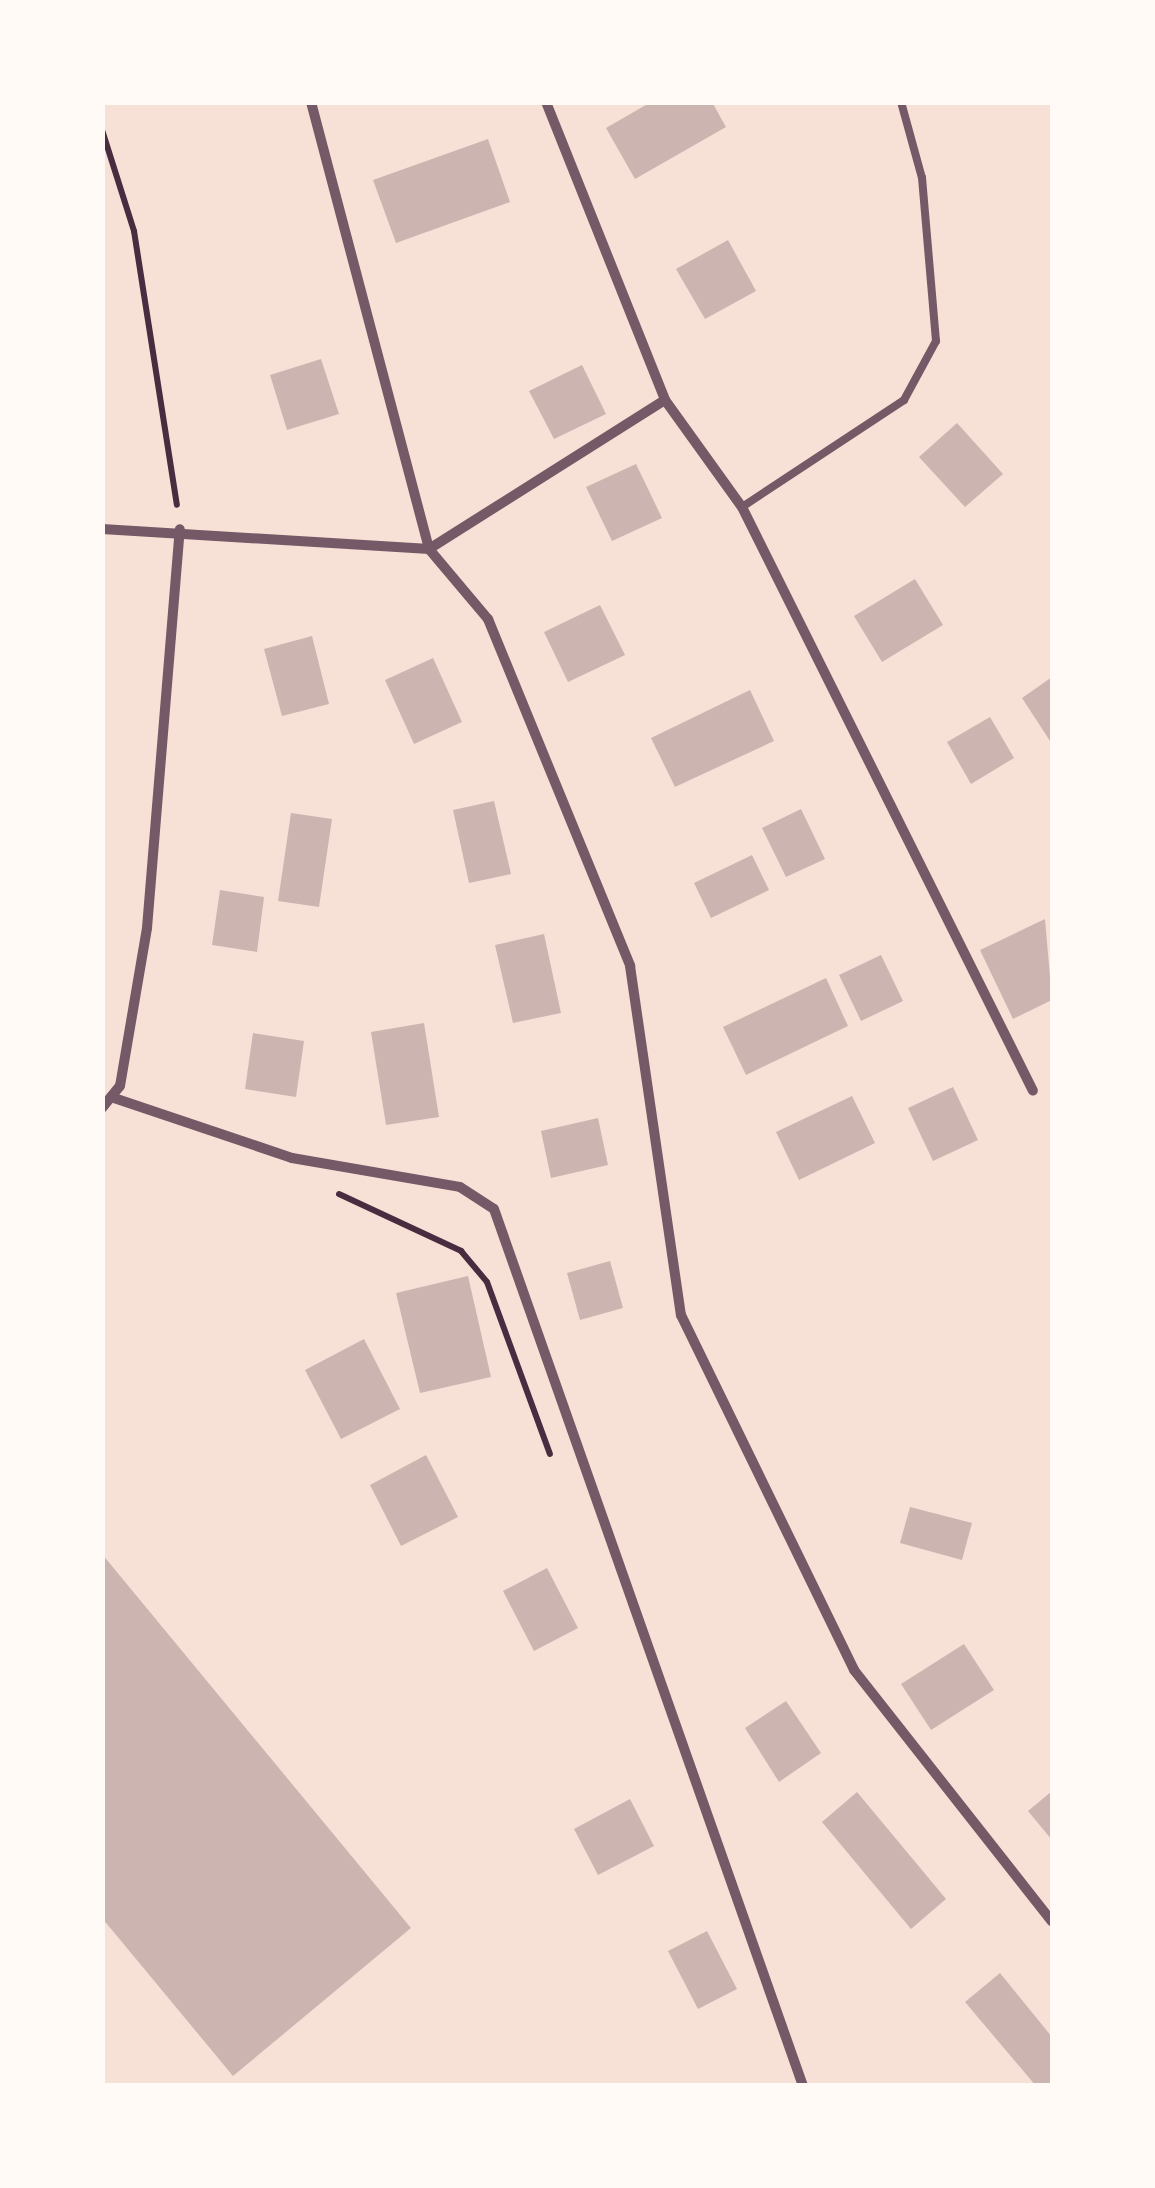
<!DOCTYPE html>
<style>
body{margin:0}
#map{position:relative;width:1155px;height:2188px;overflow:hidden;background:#f7e1d7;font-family:"PT Serif",serif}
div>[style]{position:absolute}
.building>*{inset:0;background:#ccb4b1}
.path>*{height:6px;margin:-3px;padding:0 3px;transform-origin:3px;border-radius:3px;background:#4a2c40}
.service>*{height:8px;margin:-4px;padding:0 4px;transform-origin:4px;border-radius:4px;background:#755966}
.minor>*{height:10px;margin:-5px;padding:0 5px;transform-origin:5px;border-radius:5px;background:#755966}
span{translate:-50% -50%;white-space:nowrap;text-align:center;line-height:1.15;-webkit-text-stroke:10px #fffaf5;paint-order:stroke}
.frame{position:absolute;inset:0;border:105px solid #fffaf5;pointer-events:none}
</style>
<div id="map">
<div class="building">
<i style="clip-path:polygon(651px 102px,712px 102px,726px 127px,635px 179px,606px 128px)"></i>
<i style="clip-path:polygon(488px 139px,510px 202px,396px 243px,373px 180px)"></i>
<i style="clip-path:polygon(728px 240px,756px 291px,705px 319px,676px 269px)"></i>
<i style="clip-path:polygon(321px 359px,339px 414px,287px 430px,270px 375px)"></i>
<i style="clip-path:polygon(582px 365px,606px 414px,554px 439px,529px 391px)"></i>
<i style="clip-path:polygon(957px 423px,1003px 474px,965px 507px,919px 457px)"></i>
<i style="clip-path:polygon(636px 464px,662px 518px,612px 541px,586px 487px)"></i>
<i style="clip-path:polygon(915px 579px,943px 625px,882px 662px,854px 616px)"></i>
<i style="clip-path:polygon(600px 605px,625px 655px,568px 682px,544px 632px)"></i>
<i style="clip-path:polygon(312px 636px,329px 704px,282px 716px,264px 649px)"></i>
<i style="clip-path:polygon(433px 658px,462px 722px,414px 744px,385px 680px)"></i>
<i style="clip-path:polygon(1052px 677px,1052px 744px,1022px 698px)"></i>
<i style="clip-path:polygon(750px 690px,774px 741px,675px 787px,651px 738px)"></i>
<i style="clip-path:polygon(990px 717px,1014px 758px,971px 784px,947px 742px)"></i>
<i style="clip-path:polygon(494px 801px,511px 874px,469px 883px,453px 810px)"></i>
<i style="clip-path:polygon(801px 809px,825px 859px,786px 877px,762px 828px)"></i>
<i style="clip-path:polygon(291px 813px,332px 819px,319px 907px,278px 901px)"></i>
<i style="clip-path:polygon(752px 855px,769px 890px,711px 918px,694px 883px)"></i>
<i style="clip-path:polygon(220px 890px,264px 897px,257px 952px,212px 945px)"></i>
<i style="clip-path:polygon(1045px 919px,1052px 1000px,1013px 1019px,980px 950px)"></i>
<i style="clip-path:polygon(544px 934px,561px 1013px,513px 1023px,495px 945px)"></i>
<i style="clip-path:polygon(881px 955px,903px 1001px,861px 1021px,839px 975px)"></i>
<i style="clip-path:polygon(826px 978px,848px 1026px,746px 1075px,723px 1027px)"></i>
<i style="clip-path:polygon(424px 1023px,439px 1117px,386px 1125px,371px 1032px)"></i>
<i style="clip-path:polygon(253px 1033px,304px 1041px,296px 1097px,245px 1089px)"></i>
<i style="clip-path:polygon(953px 1087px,978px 1140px,933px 1161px,908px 1108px)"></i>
<i style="clip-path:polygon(852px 1096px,875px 1143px,799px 1180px,776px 1132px)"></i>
<i style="clip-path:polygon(598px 1118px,608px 1165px,551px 1178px,541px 1131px)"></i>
<i style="clip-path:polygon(610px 1261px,623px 1308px,580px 1320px,567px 1273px)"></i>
<i style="clip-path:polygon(468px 1276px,491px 1377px,420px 1393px,396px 1293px)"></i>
<i style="clip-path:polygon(364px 1339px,400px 1409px,341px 1439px,305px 1370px)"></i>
<i style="clip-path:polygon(426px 1455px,458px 1517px,401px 1546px,370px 1485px)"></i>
<i style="clip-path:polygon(910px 1507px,972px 1523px,962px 1560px,900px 1543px)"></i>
<i style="clip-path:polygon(102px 1554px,411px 1928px,233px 2076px,102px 1918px)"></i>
<i style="clip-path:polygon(547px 1568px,578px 1628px,534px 1651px,503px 1591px)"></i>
<i style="clip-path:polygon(964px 1644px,994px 1690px,931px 1730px,901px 1684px)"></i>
<i style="clip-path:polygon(786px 1701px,821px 1753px,779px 1782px,745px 1728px)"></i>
<i style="clip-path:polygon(1052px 1791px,1052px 1840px,1028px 1811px)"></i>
<i style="clip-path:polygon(857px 1792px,946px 1899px,911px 1929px,822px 1822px)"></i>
<i style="clip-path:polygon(630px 1799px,654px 1846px,598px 1875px,574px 1829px)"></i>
<i style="clip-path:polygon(707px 1931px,737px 1989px,698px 2009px,668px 1951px)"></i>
<i style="clip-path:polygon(1000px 1973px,1052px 2037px,1050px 2086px,1036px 2086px,965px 2002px)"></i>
</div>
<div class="path">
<i style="left:102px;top:130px;width:106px;rotate:72.4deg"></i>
<i style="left:134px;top:231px;width:277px;rotate:81.1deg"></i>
<i style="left:339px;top:1194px;width:135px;rotate:25deg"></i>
<i style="left:461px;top:1251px;width:40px;rotate:50deg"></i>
<i style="left:487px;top:1282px;width:183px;rotate:69.9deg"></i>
</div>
<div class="service">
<i style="left:742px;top:507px;width:194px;rotate:-33.4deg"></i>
<i style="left:904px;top:400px;width:67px;rotate:-61.5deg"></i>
<i style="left:936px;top:341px;width:164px;rotate:-94.9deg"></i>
<i style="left:922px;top:178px;width:79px;rotate:-105.4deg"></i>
</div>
<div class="minor">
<i style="left:311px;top:102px;width:462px;rotate:75.2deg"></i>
<i style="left:429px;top:549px;width:279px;rotate:-32.3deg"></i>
<i style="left:546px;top:102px;width:321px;rotate:68.2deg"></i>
<i style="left:665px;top:400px;width:132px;rotate:54.3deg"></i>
<i style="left:742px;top:507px;width:652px;rotate:63.51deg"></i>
<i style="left:102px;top:529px;width:328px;rotate:3.5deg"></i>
<i style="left:429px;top:549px;width:92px;rotate:49.9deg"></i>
<i style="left:488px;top:619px;width:375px;rotate:67.7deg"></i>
<i style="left:630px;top:966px;width:353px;rotate:81.7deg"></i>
<i style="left:681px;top:1315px;width:395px;rotate:64deg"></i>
<i style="left:854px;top:1670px;width:320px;rotate:51.8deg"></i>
<i style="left:111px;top:1097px;width:191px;rotate:18.6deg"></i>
<i style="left:292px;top:1158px;width:170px;rotate:9.8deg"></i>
<i style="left:460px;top:1187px;width:40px;rotate:32.9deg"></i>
<i style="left:494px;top:1209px;width:930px;rotate:70.59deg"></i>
<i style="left:102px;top:1108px;width:28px;rotate:-51deg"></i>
<i style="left:120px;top:1086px;width:160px;rotate:-80.3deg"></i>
<i style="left:147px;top:928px;width:400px;rotate:-85.3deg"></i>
</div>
<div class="frame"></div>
</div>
